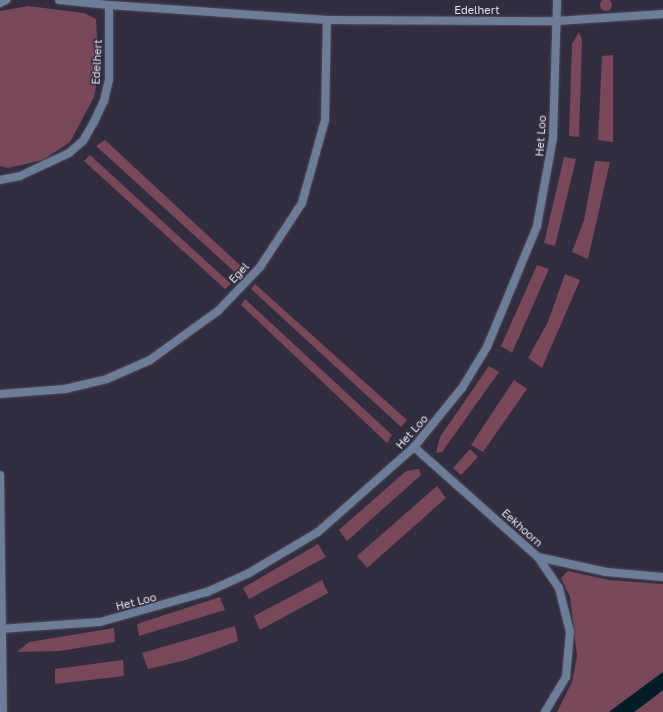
<!DOCTYPE html>
<style>
body{margin:0}
#map{position:relative;width:663px;height:712px;overflow:hidden;background:#312d3f;font-family:"Golos Text",sans-serif}
div>[style]{position:absolute}
.green>*{inset:0;background:#784759}
.round{border-radius:50%}
.water>*{inset:0;background:#021d28}
.roads{filter:drop-shadow(0 0 1px #4d4a5b) drop-shadow(0 0 1px #4d4a5b)}
.minor>*{height:8px;margin:-4px;padding:0 4px;transform-origin:4px;border-radius:4px;background:#6e7d97}
span{translate:-50% -50%;white-space:nowrap;text-align:center;line-height:1.15;-webkit-text-stroke:3px #312d3f;paint-order:stroke}
.street-label{font-size:11px;color:#e3e1ec}
</style>
<div id="map">
<div class="green">
<i class="round" style="left:600px;top:-1px;width:12px;height:12px"></i>
<i style="clip-path:polygon(28px 6px,84px 13px,96px 19px,99px 70px,94px 97px,70px 142px,43px 160px,8px 168px,0 166px,0 11px)"></i>
<i style="clip-path:polygon(579px 32px,582px 40px,579px 137px,569px 136px,572px 44px)"></i>
<i style="clip-path:polygon(613px 55px,613px 142px,598px 140px,602px 56px)"></i>
<i style="clip-path:polygon(105px 140px,244px 269px,239px 276px,96px 146px)"></i>
<i style="clip-path:polygon(90px 155px,231px 284px,225px 289px,84px 161px)"></i>
<i style="clip-path:polygon(564px 157px,576px 159px,555px 246px,544px 243px)"></i>
<i style="clip-path:polygon(595px 161px,610px 162px,588px 259px,572px 252px,584px 220px)"></i>
<i style="clip-path:polygon(537px 265px,549px 269px,512px 353px,501px 346px)"></i>
<i style="clip-path:polygon(565px 274px,580px 280px,542px 368px,528px 358px,548px 322px)"></i>
<i style="clip-path:polygon(255px 284px,407px 420px,401px 427px,251px 289px)"></i>
<i style="clip-path:polygon(245px 299px,392px 435px,387px 443px,241px 305px)"></i>
<i style="clip-path:polygon(489px 366px,499px 372px,442px 452px,436px 453px,440px 437px)"></i>
<i style="clip-path:polygon(514px 380px,527px 389px,483px 452px,471px 445px)"></i>
<i style="clip-path:polygon(470px 449px,478px 457px,461px 475px,453px 468px)"></i>
<i style="clip-path:polygon(419px 469px,421px 475px,347px 541px,339px 530px,406px 471px)"></i>
<i style="clip-path:polygon(437px 486px,446px 498px,367px 568px,357px 556px)"></i>
<i style="clip-path:polygon(318px 544px,326px 557px,249px 599px,243px 588px)"></i>
<i style="clip-path:polygon(568px 571px,609px 580px,663px 584px,663px 672px,609px 712px,557px 712px,572px 682px,577px 656px,570px 597px,561px 578px)"></i>
<i style="clip-path:polygon(322px 580px,328px 593px,260px 630px,254px 616px)"></i>
<i style="clip-path:polygon(220px 597px,225px 610px,139px 636px,137px 624px)"></i>
<i style="clip-path:polygon(235px 626px,238px 641px,186px 660px,148px 669px,142px 653px)"></i>
<i style="clip-path:polygon(114px 628px,115px 642px,60px 651px,17px 652px,29px 642px)"></i>
<i style="clip-path:polygon(123px 660px,124px 676px,55px 684px,55px 669px)"></i>
<i style="clip-path:polygon(663px 690px,663px 712px,634px 712px,641px 707px)"></i>
</div>
<div class="water">
<i style="clip-path:polygon(663px 672px,663px 690px,634px 712px,609px 712px)"></i>
</div>
<div class="roads">
<div class="minor">
<i style="left:59px;top:0;width:50px;rotate:5.7deg"></i>
<i style="left:0;top:3px;width:7px;rotate:-27deg"></i>
<i style="left:0;top:180px;width:20px;rotate:-11deg"></i>
<i style="left:20px;top:176px;width:54px;rotate:-25.1deg"></i>
<i style="left:69px;top:153px;width:18px;rotate:-41deg"></i>
<i style="left:83px;top:141px;width:22px;rotate:-60deg"></i>
<i style="left:94px;top:122px;width:23px;rotate:-65deg"></i>
<i style="left:104px;top:101px;width:22px;rotate:-77deg"></i>
<i style="left:109px;top:80px;width:75px;rotate:-90deg"></i>
<i style="left:109px;top:5px;width:219px;rotate:3.9deg"></i>
<i style="left:327px;top:20px;width:229px;rotate:0.3deg"></i>
<i style="left:556px;top:21px;width:107px;rotate:-3.7deg"></i>
<i style="left:0;top:394px;width:65px;rotate:-4.4deg"></i>
<i style="left:65px;top:389px;width:43px;rotate:-13.4deg"></i>
<i style="left:107px;top:379px;width:47px;rotate:-23.8deg"></i>
<i style="left:150px;top:360px;width:84px;rotate:-35.8deg"></i>
<i style="left:218px;top:311px;width:61px;rotate:-46.3deg"></i>
<i style="left:260px;top:267px;width:77px;rotate:-56.7deg"></i>
<i style="left:302px;top:203px;width:86px;rotate:-74.5deg"></i>
<i style="left:325px;top:120px;width:100px;rotate:-88.9deg"></i>
<i style="left:414px;top:447px;width:166px;rotate:41.6deg"></i>
<i style="left:538px;top:557px;width:70px;rotate:12.4deg"></i>
<i style="left:606px;top:572px;width:57px;rotate:5deg"></i>
<i style="left:0;top:475px;width:237px;rotate:89.3deg"></i>
<i style="left:538px;top:557px;width:37px;rotate:56deg"></i>
<i style="left:559px;top:588px;width:45px;rotate:76deg"></i>
<i style="left:570px;top:632px;width:45px;rotate:95.1deg"></i>
<i style="left:566px;top:677px;width:41px;rotate:121deg"></i>
<i style="left:0;top:629px;width:100px;rotate:-4deg"></i>
<i style="left:100px;top:622px;width:111px;rotate:-15.7deg"></i>
<i style="left:207px;top:592px;width:46px;rotate:-24.3deg"></i>
<i style="left:249px;top:573px;width:80px;rotate:-30.7deg"></i>
<i style="left:318px;top:532px;width:128px;rotate:-41.5deg"></i>
<i style="left:414px;top:447px;width:76px;rotate:-50.9deg"></i>
<i style="left:462px;top:388px;width:48px;rotate:-58.6deg"></i>
<i style="left:487px;top:347px;width:131px;rotate:-67.5deg"></i>
<i style="left:537px;top:226px;width:89px;rotate:-79.7deg"></i>
<i style="left:553px;top:138px;width:138px;rotate:-88.3deg"></i>
</div>
</div>
<div class="street-label">
<span style="left:477px;top:10px">Edelhert</span>
<span style="left:97px;top:62px;rotate:-87deg">Edelhert</span>
<span style="left:541px;top:136px;rotate:-86deg">Het Loo</span>
<span style="left:239px;top:273px;rotate:-47deg">Egel</span>
<span style="left:412px;top:432px;rotate:-48deg">Het Loo</span>
<span style="left:522px;top:528px;rotate:42deg">Eekhoorn</span>
<span style="left:136px;top:602px;rotate:-14deg">Het Loo</span>
</div>
</div>
